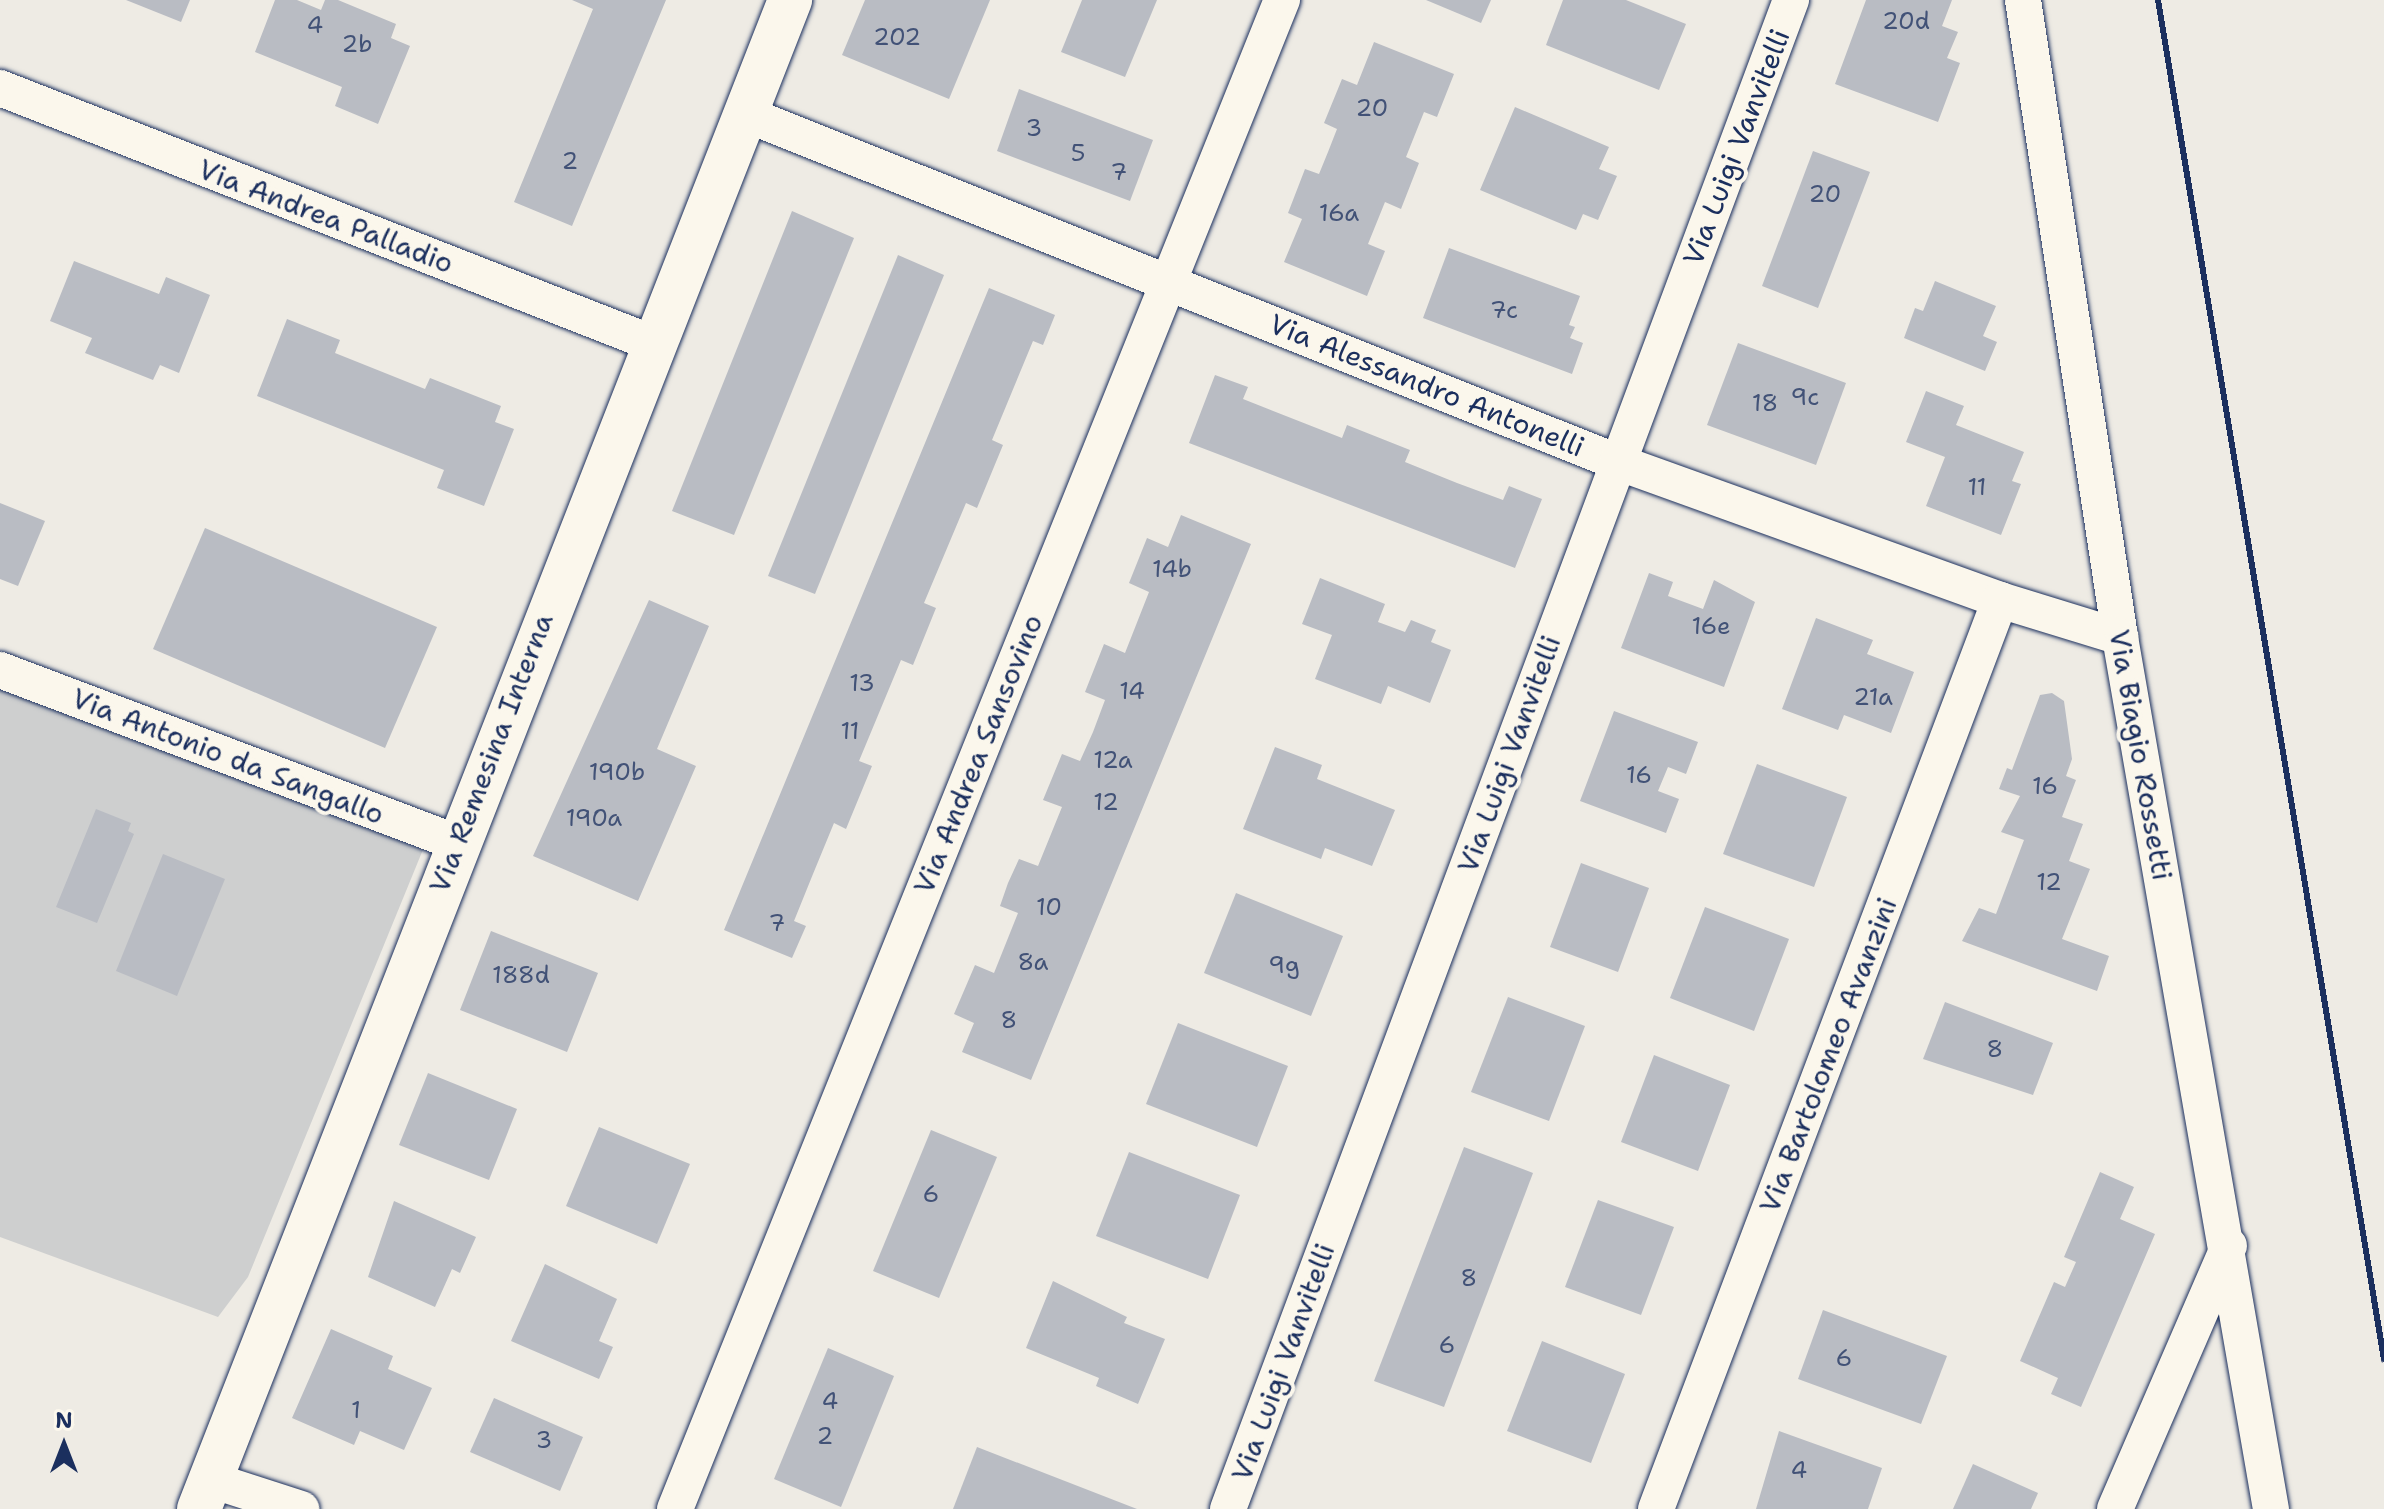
<!DOCTYPE html>
<style>
body{margin:0}
#map{position:relative;width:2384px;height:1509px;overflow:hidden;background:#eeebe4;font-family:"Shantell Sans",sans-serif}
div>[style]{position:absolute}
.green>*{inset:0;background:#cecfcf}
.building>*{inset:0;background:#b9bcc3}
.roads{filter:drop-shadow(0 0 2px #1b2f5e) drop-shadow(0 0 2px #1b2f5e)}
.street>*{height:36px;margin:-18px;padding:0 18px;transform-origin:18px;border-radius:18px;background:#fbf7ec}
.secondary>*{height:44px;margin:-22px;padding:0 22px;transform-origin:22px;border-radius:22px;background:#fbf7ec}
.rail>*{height:6px;margin:-3px;padding:0 3px;transform-origin:3px;border-radius:3px;background:#1b2f5e}
span{translate:-50% -50%;white-space:nowrap;text-align:center;line-height:1.15;-webkit-text-stroke:8px #fbf7ec;paint-order:stroke}
.number-label{font-size:24px;color:#425277}
.number-label span{-webkit-text-stroke-width:0}
.street-label{font-size:28px;color:#1b2f5e}
.north{position:absolute;left:24px;top:1405px;width:80px;height:80px;-webkit-text-stroke:6px #fbf7ec;paint-order:stroke;rotate:0deg;font-size:22px;font-weight:700;line-height:32px;text-align:center;color:#1b2f5e}
.north::after{content:'';display:block;margin:auto;width:28px;height:36px;background:#1b2f5e;clip-path:polygon(50% 0,100% 100%,50% 72%,0 100%)}
</style>
<div id="map">
<div class="green">
<i style="clip-path:polygon(0 664px,431px 830px,248px 1277px,218px 1317px,0 1237px)"></i>
</div>
<div class="building">
<i style="clip-path:polygon(126px 0,190px 0,181px 22px)"></i>
<i style="clip-path:polygon(275px 0,297px 0,321px 10px,325px 0,338px 0,396px 24px,391px 38px,410px 46px,378px 124px,335px 106px,342px 87px,255px 52px)"></i>
<i style="clip-path:polygon(572px 0,666px 0,572px 226px,514px 202px,593px 9px)"></i>
<i style="clip-path:polygon(865px 0,990px 0,949px 99px,842px 55px)"></i>
<i style="clip-path:polygon(1082px 0,1157px 0,1125px 77px,1061px 52px)"></i>
<i style="clip-path:polygon(1426px 0,1491px 0,1481px 23px)"></i>
<i style="clip-path:polygon(1563px 0,1626px 0,1686px 24px,1659px 90px,1546px 45px)"></i>
<i style="clip-path:polygon(1866px 0,1952px 0,1942px 26px,1958px 32px,1947px 58px,1960px 63px,1938px 122px,1835px 84px)"></i>
<i style="clip-path:polygon(1374px 42px,1454px 74px,1437px 117px,1424px 112px,1406px 157px,1419px 163px,1401px 209px,1385px 202px,1368px 244px,1385px 251px,1367px 296px,1284px 262px,1302px 219px,1288px 213px,1305px 169px,1319px 174px,1328px 152px,1337px 129px,1324px 123px,1342px 79px,1357px 85px)"></i>
<i style="clip-path:polygon(1019px 89px,1153px 140px,1130px 201px,997px 151px)"></i>
<i style="clip-path:polygon(1515px 107px,1609px 147px,1599px 169px,1617px 176px,1598px 220px,1583px 214px,1576px 230px,1480px 190px)"></i>
<i style="clip-path:polygon(1813px 151px,1870px 172px,1818px 308px,1762px 286px)"></i>
<i style="clip-path:polygon(792px 211px,854px 238px,734px 535px,672px 511px)"></i>
<i style="clip-path:polygon(1449px 248px,1580px 296px,1569px 325px,1575px 327px,1570px 338px,1583px 343px,1572px 374px,1423px 318px)"></i>
<i style="clip-path:polygon(898px 255px,944px 275px,815px 594px,768px 576px)"></i>
<i style="clip-path:polygon(74px 261px,159px 294px,166px 277px,210px 295px,179px 373px,160px 365px,153px 380px,85px 353px,92px 338px,50px 321px)"></i>
<i style="clip-path:polygon(1935px 281px,1996px 306px,1983px 336px,1997px 342px,1985px 371px,1904px 338px,1915px 308px,1923px 311px)"></i>
<i style="clip-path:polygon(989px 288px,1055px 315px,1043px 345px,1033px 341px,992px 440px,1003px 445px,977px 508px,966px 503px,924px 603px,936px 608px,913px 665px,901px 660px,859px 761px,872px 766px,846px 829px,834px 823px,813px 874px,794px 921px,806px 926px,792px 958px,724px 930px)"></i>
<i style="clip-path:polygon(287px 319px,340px 340px,335px 353px,425px 389px,430px 378px,501px 406px,495px 422px,514px 429px,484px 506px,437px 488px,444px 470px,257px 396px)"></i>
<i style="clip-path:polygon(1738px 343px,1846px 383px,1816px 465px,1707px 425px)"></i>
<i style="clip-path:polygon(1215px 375px,1248px 387px,1243px 399px,1342px 438px,1347px 425px,1410px 450px,1405px 462px,1457px 483px,1503px 500px,1509px 486px,1542px 499px,1515px 568px,1189px 443px)"></i>
<i style="clip-path:polygon(1926px 391px,1964px 406px,1956px 425px,2024px 452px,2012px 481px,2021px 484px,2001px 535px,1926px 506px,1945px 457px,1906px 442px)"></i>
<i style="clip-path:polygon(0 503px,45px 521px,18px 586px,0 579px)"></i>
<i style="clip-path:polygon(1181px 515px,1251px 544px,1031px 1080px,962px 1052px,974px 1023px,954px 1014px,975px 965px,994px 973px,1018px 913px,1000px 906px,1008px 883px,1019px 859px,1038px 866px,1062px 807px,1043px 800px,1062px 754px,1080px 761px,1093px 732px,1105px 700px,1085px 692px,1104px 644px,1125px 653px,1149px 592px,1129px 583px,1147px 538px,1168px 547px)"></i>
<i style="clip-path:polygon(205px 528px,437px 627px,385px 748px,153px 649px)"></i>
<i style="clip-path:polygon(1649px 573px,1673px 582px,1668px 596px,1703px 609px,1714px 580px,1755px 602px,1724px 687px,1621px 648px)"></i>
<i style="clip-path:polygon(1320px 578px,1385px 604px,1378px 622px,1405px 632px,1411px 620px,1436px 630px,1431px 642px,1451px 650px,1430px 703px,1388px 686px,1381px 704px,1315px 679px,1332px 635px,1302px 624px)"></i>
<i style="clip-path:polygon(649px 600px,709px 626px,657px 749px,696px 766px,638px 901px,533px 856px)"></i>
<i style="clip-path:polygon(1816px 618px,1873px 640px,1867px 654px,1914px 672px,1891px 733px,1844px 715px,1838px 730px,1782px 709px)"></i>
<i style="clip-path:polygon(2052px 693px,2064px 701px,2072px 759px,2066px 776px,2076px 780px,2062px 817px,2083px 824px,2069px 861px,2090px 869px,2062px 939px,2109px 956px,2097px 991px,1962px 941px,1979px 908px,1996px 914px,2024px 840px,2001px 832px,2020px 796px,1999px 789px,2007px 768px,2012px 770px,2040px 695px)"></i>
<i style="clip-path:polygon(1614px 711px,1698px 742px,1686px 774px,1668px 767px,1658px 791px,1679px 799px,1666px 833px,1580px 801px)"></i>
<i style="clip-path:polygon(1275px 747px,1322px 765px,1317px 779px,1395px 810px,1372px 866px,1325px 848px,1321px 859px,1243px 829px)"></i>
<i style="clip-path:polygon(1757px 764px,1847px 797px,1814px 887px,1723px 854px)"></i>
<i style="clip-path:polygon(96px 809px,131px 823px,128px 831px,134px 834px,97px 923px,56px 907px)"></i>
<i style="clip-path:polygon(163px 854px,225px 879px,177px 996px,116px 971px)"></i>
<i style="clip-path:polygon(1581px 863px,1649px 888px,1618px 972px,1550px 947px)"></i>
<i style="clip-path:polygon(1236px 893px,1343px 936px,1311px 1016px,1204px 973px)"></i>
<i style="clip-path:polygon(1705px 907px,1789px 939px,1754px 1031px,1670px 998px)"></i>
<i style="clip-path:polygon(491px 931px,598px 973px,567px 1052px,460px 1010px)"></i>
<i style="clip-path:polygon(1508px 997px,1585px 1026px,1549px 1121px,1471px 1092px)"></i>
<i style="clip-path:polygon(1945px 1002px,2053px 1043px,2033px 1095px,1923px 1059px)"></i>
<i style="clip-path:polygon(1178px 1023px,1288px 1066px,1257px 1147px,1146px 1104px)"></i>
<i style="clip-path:polygon(1654px 1055px,1730px 1085px,1698px 1171px,1621px 1142px)"></i>
<i style="clip-path:polygon(428px 1073px,517px 1109px,489px 1180px,399px 1145px)"></i>
<i style="clip-path:polygon(599px 1127px,690px 1164px,657px 1244px,566px 1206px)"></i>
<i style="clip-path:polygon(931px 1130px,997px 1157px,939px 1298px,873px 1271px)"></i>
<i style="clip-path:polygon(1464px 1147px,1533px 1173px,1444px 1407px,1374px 1381px)"></i>
<i style="clip-path:polygon(1129px 1152px,1240px 1195px,1208px 1279px,1096px 1236px)"></i>
<i style="clip-path:polygon(2100px 1172px,2134px 1187px,2120px 1219px,2155px 1234px,2081px 1407px,2051px 1394px,2058px 1378px,2020px 1361px,2054px 1282px,2065px 1287px,2076px 1262px,2064px 1257px)"></i>
<i style="clip-path:polygon(1598px 1200px,1674px 1227px,1641px 1315px,1565px 1287px)"></i>
<i style="clip-path:polygon(394px 1201px,476px 1237px,460px 1273px,452px 1269px,435px 1307px,368px 1277px)"></i>
<i style="clip-path:polygon(545px 1264px,617px 1299px,599px 1341px,613px 1347px,599px 1379px,511px 1341px)"></i>
<i style="clip-path:polygon(1053px 1281px,1127px 1317px,1124px 1323px,1165px 1339px,1138px 1404px,1096px 1386px,1099px 1378px,1026px 1348px)"></i>
<i style="clip-path:polygon(1823px 1310px,1947px 1356px,1921px 1424px,1798px 1379px)"></i>
<i style="clip-path:polygon(331px 1329px,393px 1356px,388px 1369px,432px 1388px,404px 1450px,360px 1431px,354px 1445px,292px 1418px)"></i>
<i style="clip-path:polygon(1542px 1341px,1625px 1374px,1591px 1463px,1507px 1431px)"></i>
<i style="clip-path:polygon(828px 1348px,894px 1376px,841px 1507px,774px 1479px)"></i>
<i style="clip-path:polygon(494px 1398px,583px 1437px,560px 1491px,470px 1452px)"></i>
<i style="clip-path:polygon(1779px 1431px,1882px 1468px,1868px 1509px,1756px 1509px)"></i>
<i style="clip-path:polygon(977px 1447px,1137px 1509px,953px 1509px)"></i>
<i style="clip-path:polygon(1973px 1464px,2038px 1493px,2031px 1509px,1953px 1509px)"></i>
</div>
<div class="roads">
<div class="street">
<i style="left:2023px;top:0;width:644px;rotate:81.34deg"></i>
<i style="left:2120px;top:637px;width:885px;rotate:80.18deg"></i>
<i style="left:0;top:88px;width:700px;rotate:21.36deg"></i>
<i style="left:743px;top:113px;width:941px;rotate:21.77deg"></i>
<i style="left:1617px;top:462px;width:407px;rotate:19.8deg"></i>
<i style="left:2000px;top:600px;width:126px;rotate:17.1deg"></i>
<i style="left:0;top:670px;width:487px;rotate:20.7deg"></i>
<i style="left:211px;top:1480px;width:95px;rotate:17.9deg"></i>
<i style="left:675px;top:1509px;width:1627px;rotate:-68.09deg"></i>
<i style="left:1228px;top:1509px;width:1611px;rotate:-69.54deg"></i>
<i style="left:1656px;top:1509px;width:972px;rotate:-69.27deg"></i>
<i style="left:2115px;top:1509px;width:287px;rotate:-66.6deg"></i>
</div>
<div class="secondary">
<i style="left:199px;top:1509px;width:1621px;rotate:-68.61deg"></i>
</div>
</div>
<div class="rail">
<i style="left:2158px;top:0;width:1378px;rotate:80.56deg"></i>
</div>
<div class="number-label">
<span style="left:1906px;top:22px">20d</span>
<span style="left:315px;top:26px">4</span>
<span style="left:897px;top:38px">202</span>
<span style="left:357px;top:45px">2b</span>
<span style="left:1372px;top:109px">20</span>
<span style="left:1034px;top:129px">3</span>
<span style="left:1078px;top:154px">5</span>
<span style="left:570px;top:162px">2</span>
<span style="left:1119px;top:173px">7</span>
<span style="left:1825px;top:195px">20</span>
<span style="left:1339px;top:214px">16a</span>
<span style="left:1504px;top:311px">7c</span>
<span style="left:1805px;top:398px">9c</span>
<span style="left:1765px;top:404px">18</span>
<span style="left:1977px;top:488px">11</span>
<span style="left:1172px;top:570px">14b</span>
<span style="left:1711px;top:627px">16e</span>
<span style="left:862px;top:684px">13</span>
<span style="left:1132px;top:692px">14</span>
<span style="left:1873px;top:698px">21a</span>
<span style="left:850px;top:732px">11</span>
<span style="left:1113px;top:761px">12a</span>
<span style="left:617px;top:773px">190b</span>
<span style="left:1639px;top:776px">16</span>
<span style="left:2045px;top:787px">16</span>
<span style="left:1106px;top:803px">12</span>
<span style="left:594px;top:819px">190a</span>
<span style="left:2049px;top:883px">12</span>
<span style="left:1049px;top:908px">10</span>
<span style="left:777px;top:924px">7</span>
<span style="left:1033px;top:963px">8a</span>
<span style="left:1284px;top:966px">9g</span>
<span style="left:521px;top:976px">188d</span>
<span style="left:1009px;top:1021px">8</span>
<span style="left:1995px;top:1050px">8</span>
<span style="left:931px;top:1195px">6</span>
<span style="left:1469px;top:1279px">8</span>
<span style="left:1447px;top:1346px">6</span>
<span style="left:1844px;top:1359px">6</span>
<span style="left:830px;top:1402px">4</span>
<span style="left:356px;top:1411px">1</span>
<span style="left:825px;top:1437px">2</span>
<span style="left:544px;top:1441px">3</span>
<span style="left:1799px;top:1471px">4</span>
</div>
<div class="street-label">
<span style="left:1736px;top:147px;rotate:-69deg">Via Luigi Vanvitelli</span>
<span style="left:326px;top:216px;rotate:21deg">Via Andrea Palladio</span>
<span style="left:1427px;top:385px;rotate:22deg">Via Alessandro Antonelli</span>
<span style="left:491px;top:753px;rotate:-69deg">Via Remesina Interna</span>
<span style="left:978px;top:754px;rotate:-68deg">Via Andrea Sansovino</span>
<span style="left:1509px;top:754px;rotate:-70deg">Via Luigi Vanvitelli</span>
<span style="left:2141px;top:755px;rotate:80deg">Via Biagio Rossetti</span>
<span style="left:228px;top:756px;rotate:21deg">Via Antonio da Sangallo</span>
<span style="left:1828px;top:1055px;rotate:-69deg">Via Bartolomeo Avanzini</span>
<span style="left:1283px;top:1362px;rotate:-70deg">Via Luigi Vanvitelli</span>
</div>
<div class="north">N</div>
</div>
